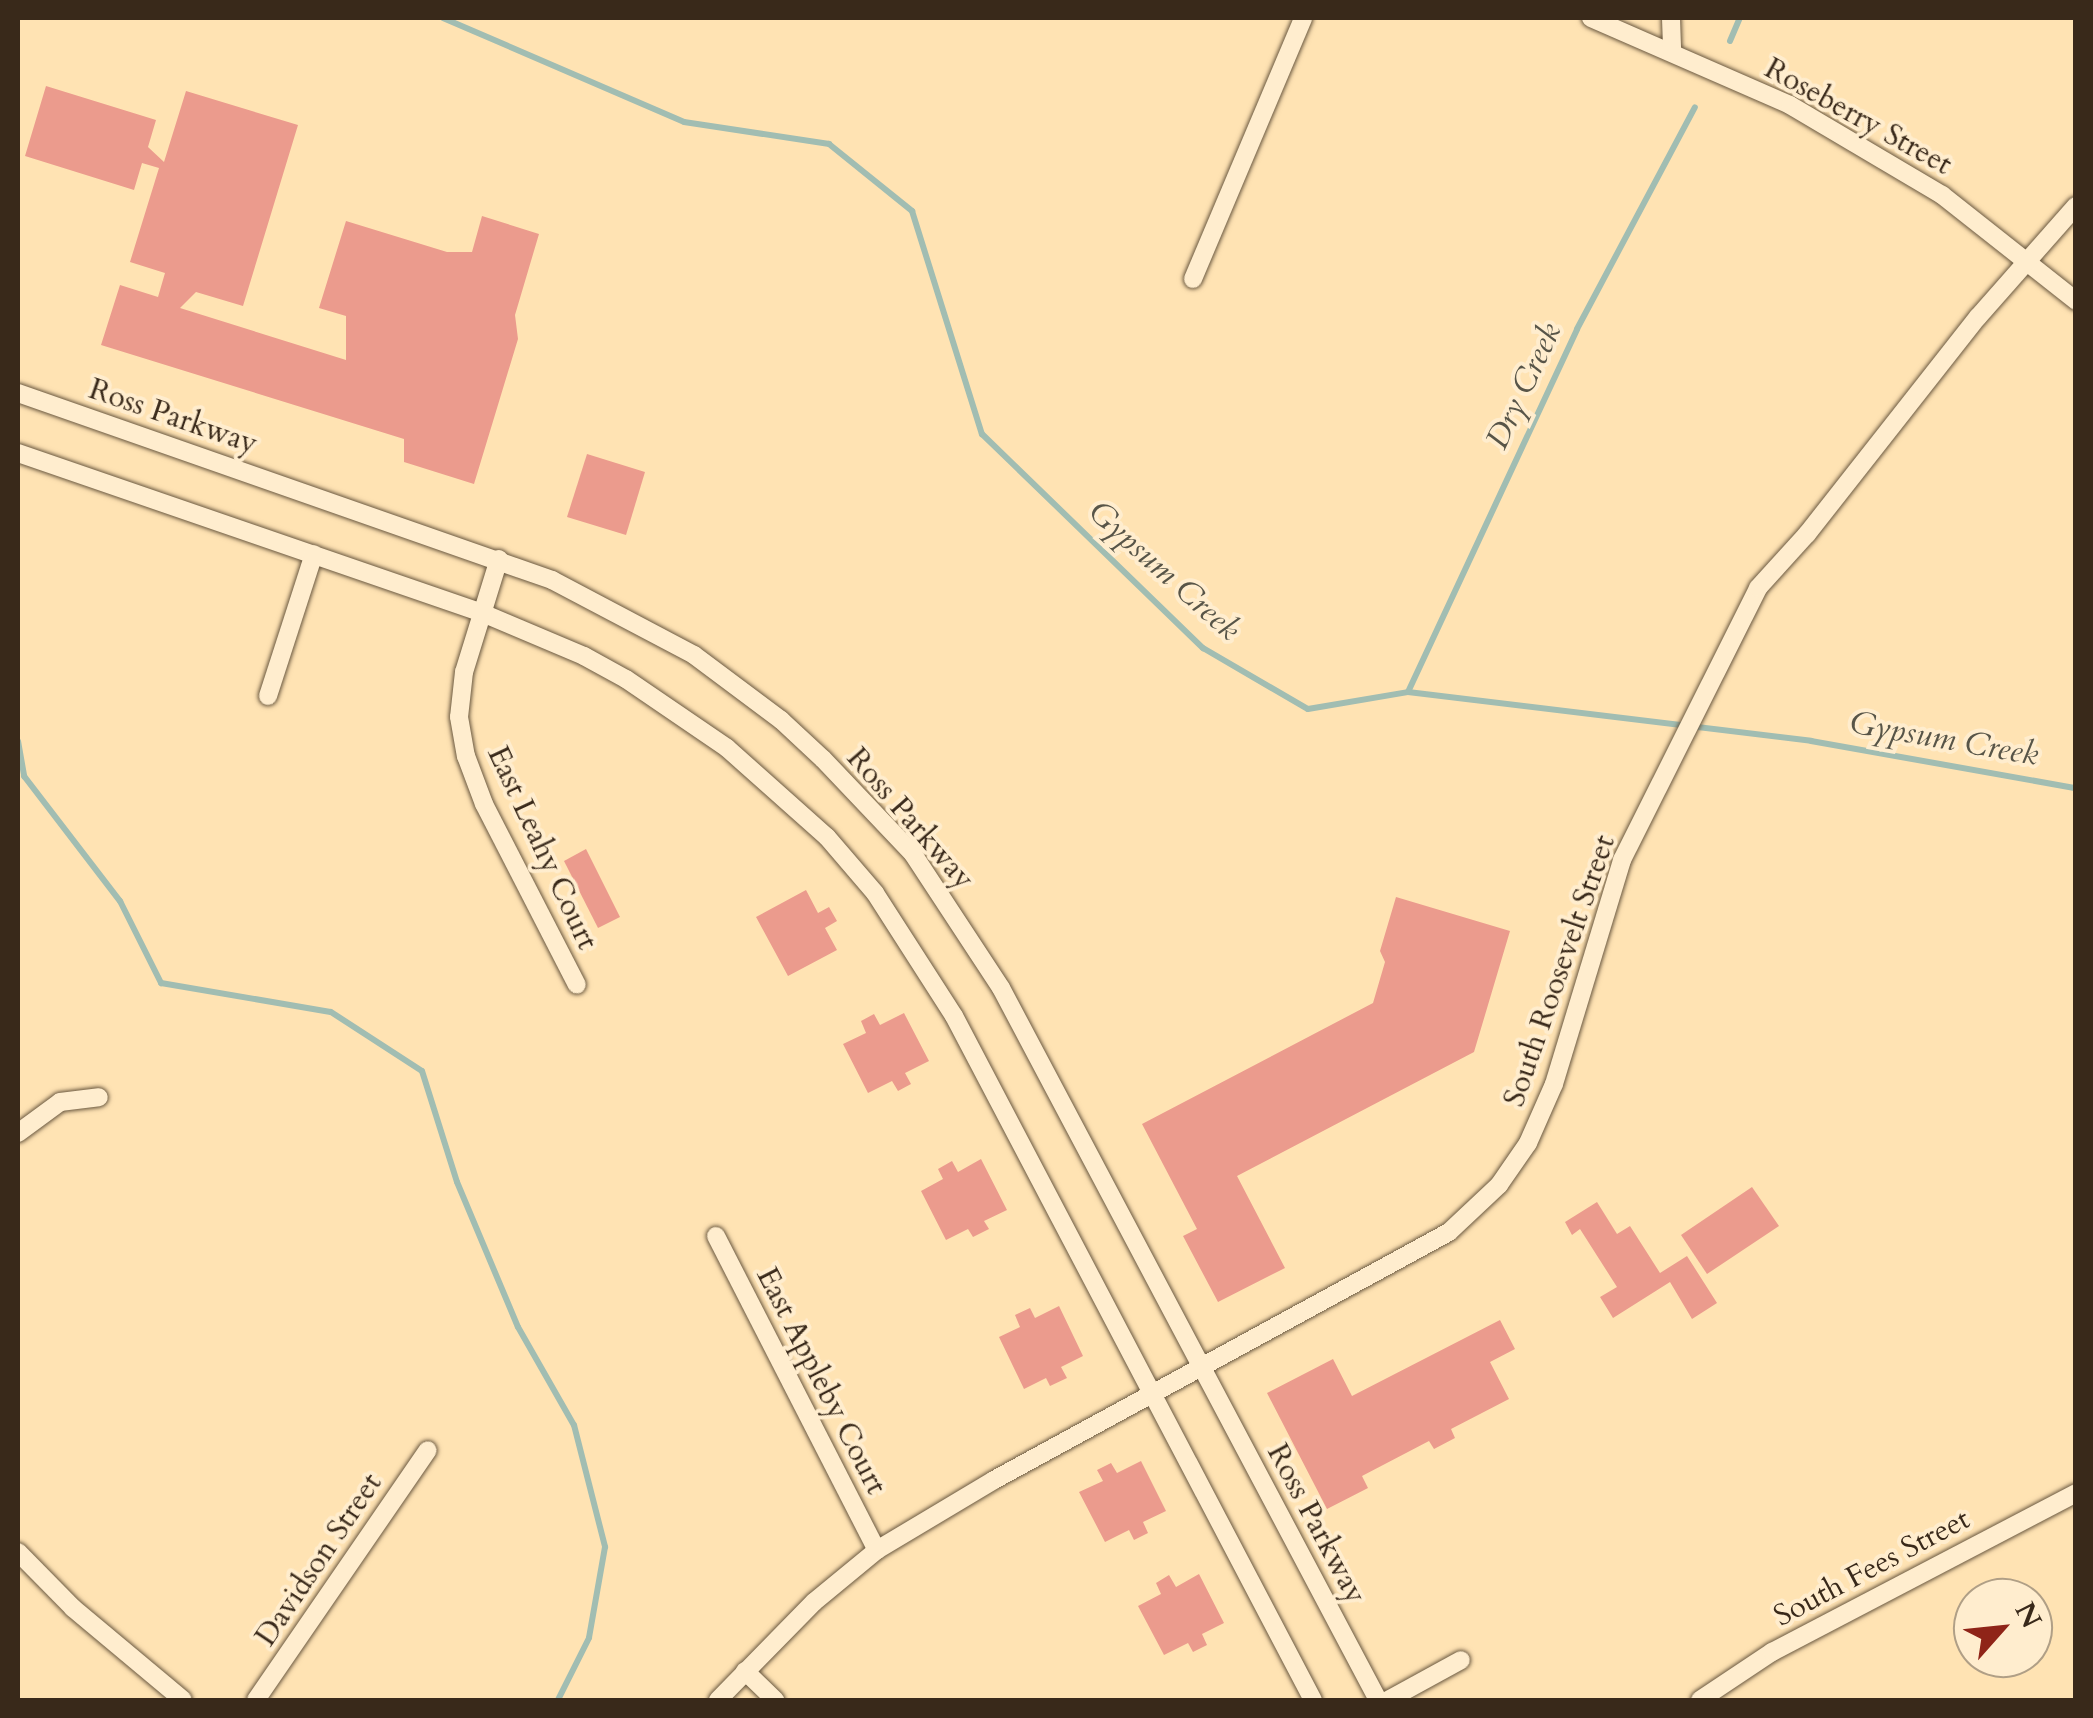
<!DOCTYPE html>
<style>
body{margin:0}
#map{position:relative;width:2093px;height:1718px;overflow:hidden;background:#ffe3b3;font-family:Cardo,serif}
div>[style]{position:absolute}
.stream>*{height:6px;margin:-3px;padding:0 3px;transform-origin:3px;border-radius:3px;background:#a1bdb2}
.building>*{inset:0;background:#eb9b8d}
.roads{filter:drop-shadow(0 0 2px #6a5840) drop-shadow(0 0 2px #6a5840)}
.minor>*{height:18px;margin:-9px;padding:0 9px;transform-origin:9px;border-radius:9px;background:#ffedce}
span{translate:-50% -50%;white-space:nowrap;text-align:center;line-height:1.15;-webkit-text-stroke:8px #ffedce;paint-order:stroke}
.street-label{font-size:30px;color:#39291a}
.water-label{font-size:32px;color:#585548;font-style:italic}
.frame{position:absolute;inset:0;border:20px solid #39291a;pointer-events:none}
.north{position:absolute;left:1953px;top:1578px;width:100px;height:100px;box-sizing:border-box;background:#ffedce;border:2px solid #b09f86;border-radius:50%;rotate:63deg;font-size:28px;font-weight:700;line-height:40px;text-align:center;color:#39291a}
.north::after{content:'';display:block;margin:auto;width:35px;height:45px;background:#8f2418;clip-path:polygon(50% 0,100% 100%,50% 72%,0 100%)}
</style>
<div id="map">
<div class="stream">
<i style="left:443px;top:18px;width:262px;rotate:23.3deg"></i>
<i style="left:684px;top:122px;width:147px;rotate:8.6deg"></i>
<i style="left:829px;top:144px;width:107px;rotate:38.9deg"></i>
<i style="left:912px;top:211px;width:234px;rotate:72.6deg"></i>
<i style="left:982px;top:434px;width:308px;rotate:44.1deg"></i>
<i style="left:1203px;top:648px;width:121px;rotate:30.2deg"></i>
<i style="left:1308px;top:709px;width:101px;rotate:-9.6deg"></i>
<i style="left:1408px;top:692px;width:406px;rotate:6.9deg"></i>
<i style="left:1811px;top:741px;width:269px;rotate:10.1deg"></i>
<i style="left:1730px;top:41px;width:25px;rotate:-67deg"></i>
<i style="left:1408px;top:692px;width:400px;rotate:-65deg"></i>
<i style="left:1577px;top:329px;width:251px;rotate:-62deg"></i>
<i style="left:18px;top:741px;width:36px;rotate:80deg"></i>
<i style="left:24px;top:776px;width:158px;rotate:52.5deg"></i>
<i style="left:120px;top:901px;width:92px;rotate:63.4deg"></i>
<i style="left:161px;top:983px;width:172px;rotate:9.7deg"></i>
<i style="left:331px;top:1012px;width:108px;rotate:33deg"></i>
<i style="left:422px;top:1071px;width:116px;rotate:72.5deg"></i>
<i style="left:457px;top:1182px;width:157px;rotate:67.2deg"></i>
<i style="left:518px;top:1327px;width:113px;rotate:60.3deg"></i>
<i style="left:574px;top:1425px;width:126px;rotate:75.7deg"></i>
<i style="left:605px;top:1547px;width:92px;rotate:100deg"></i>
<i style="left:589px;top:1638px;width:69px;rotate:116.6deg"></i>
</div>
<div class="building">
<i style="clip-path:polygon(46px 86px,156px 120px,148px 147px,164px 162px,186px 91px,298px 125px,243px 306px,196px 292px,180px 308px,346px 360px,346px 316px,319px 308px,346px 221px,447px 252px,472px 252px,482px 216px,539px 234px,515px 315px,518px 339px,474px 484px,404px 462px,404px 439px,101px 345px,120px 285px,158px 297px,165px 273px,130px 262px,159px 168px,142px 163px,134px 190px,25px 156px)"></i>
<i style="clip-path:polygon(587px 454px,645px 472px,626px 535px,567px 517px)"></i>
<i style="clip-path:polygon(586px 849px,620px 917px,598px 928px,564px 861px)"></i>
<i style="clip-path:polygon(806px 890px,818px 913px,829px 907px,837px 921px,825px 928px,837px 950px,788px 976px,756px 917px)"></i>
<i style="clip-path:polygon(1396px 897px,1510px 931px,1474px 1052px,1237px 1176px,1285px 1268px,1218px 1302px,1183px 1236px,1197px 1229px,1142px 1124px,1373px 1003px,1385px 962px,1380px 951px)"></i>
<i style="clip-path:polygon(904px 1013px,929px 1061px,905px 1073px,911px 1084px,898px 1091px,892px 1081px,868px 1093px,843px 1044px,866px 1033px,861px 1021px,874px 1014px,880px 1025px)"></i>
<i style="clip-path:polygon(981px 1159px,1007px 1210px,984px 1221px,989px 1229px,973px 1237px,968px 1229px,946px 1240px,921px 1191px,943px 1179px,938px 1169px,952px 1161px,958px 1172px)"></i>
<i style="clip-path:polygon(1752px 1187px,1779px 1226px,1707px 1274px,1681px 1235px)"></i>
<i style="clip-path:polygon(1597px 1202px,1617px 1234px,1630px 1226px,1660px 1273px,1687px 1256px,1717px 1303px,1692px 1319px,1670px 1282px,1613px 1318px,1600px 1297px,1617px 1287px,1580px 1229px,1572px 1235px,1565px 1222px)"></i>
<i style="clip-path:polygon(1059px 1306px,1083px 1356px,1061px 1367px,1067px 1378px,1050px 1386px,1046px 1378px,1024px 1389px,999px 1337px,1020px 1327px,1015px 1315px,1030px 1308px,1035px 1318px)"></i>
<i style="clip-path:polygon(1500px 1320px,1515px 1349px,1490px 1362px,1509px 1399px,1451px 1429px,1455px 1438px,1434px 1449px,1429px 1441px,1362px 1476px,1368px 1488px,1327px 1509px,1267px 1393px,1333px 1359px,1352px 1396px)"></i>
<i style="clip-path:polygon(1141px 1461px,1166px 1511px,1143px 1522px,1148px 1533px,1134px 1540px,1129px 1530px,1105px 1542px,1079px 1492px,1103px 1481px,1097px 1470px,1111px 1463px,1117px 1473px)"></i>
<i style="clip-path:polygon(1199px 1574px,1224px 1623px,1202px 1634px,1207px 1645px,1193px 1652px,1188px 1643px,1164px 1655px,1138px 1606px,1161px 1594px,1156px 1583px,1169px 1575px,1176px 1587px)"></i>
</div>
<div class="roads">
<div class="minor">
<i style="left:1591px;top:18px;width:217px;rotate:23.6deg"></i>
<i style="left:1790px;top:105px;width:177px;rotate:30.6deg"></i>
<i style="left:1942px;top:195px;width:171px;rotate:38.3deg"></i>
<i style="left:1671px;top:18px;width:33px;rotate:88deg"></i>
<i style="left:1193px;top:279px;width:283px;rotate:-67.1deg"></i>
<i style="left:18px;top:393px;width:566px;rotate:19.3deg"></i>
<i style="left:552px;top:580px;width:161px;rotate:27.8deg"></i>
<i style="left:694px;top:655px;width:109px;rotate:36.8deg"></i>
<i style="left:781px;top:720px;width:57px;rotate:42.9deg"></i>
<i style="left:823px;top:759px;width:131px;rotate:46.5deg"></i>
<i style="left:913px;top:854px;width:160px;rotate:56.7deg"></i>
<i style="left:1001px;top:988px;width:806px;rotate:62.1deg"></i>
<i style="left:18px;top:453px;width:489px;rotate:19deg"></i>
<i style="left:480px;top:612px;width:113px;rotate:22.9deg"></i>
<i style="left:584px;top:656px;width:48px;rotate:28.7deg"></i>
<i style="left:626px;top:679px;width:122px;rotate:34.3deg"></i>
<i style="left:727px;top:748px;width:134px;rotate:41.7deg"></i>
<i style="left:827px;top:837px;width:74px;rotate:49.4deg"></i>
<i style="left:875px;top:893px;width:146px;rotate:57.3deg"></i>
<i style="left:954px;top:1016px;width:772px;rotate:62.31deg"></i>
<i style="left:499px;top:559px;width:118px;rotate:107.2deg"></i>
<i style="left:464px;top:672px;width:45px;rotate:96.3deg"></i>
<i style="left:459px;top:717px;width:40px;rotate:80deg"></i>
<i style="left:466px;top:756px;width:51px;rotate:69.4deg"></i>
<i style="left:484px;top:804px;width:203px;rotate:62.8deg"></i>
<i style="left:268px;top:696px;width:149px;rotate:-72.1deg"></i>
<i style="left:18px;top:1133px;width:52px;rotate:-36.4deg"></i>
<i style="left:60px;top:1102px;width:39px;rotate:-7deg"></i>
<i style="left:716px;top:1236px;width:353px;rotate:62.9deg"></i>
<i style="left:18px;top:1552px;width:78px;rotate:45.5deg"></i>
<i style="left:73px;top:1608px;width:143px;rotate:39.9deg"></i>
<i style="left:745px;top:1671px;width:42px;rotate:44deg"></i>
<i style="left:256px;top:1700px;width:303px;rotate:-55.5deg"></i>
<i style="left:718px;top:1700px;width:137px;rotate:-45.6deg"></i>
<i style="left:814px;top:1602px;width:82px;rotate:-39.5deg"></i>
<i style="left:877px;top:1550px;width:136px;rotate:-30.9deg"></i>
<i style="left:994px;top:1480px;width:518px;rotate:-28.59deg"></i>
<i style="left:1449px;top:1232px;width:69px;rotate:-43.2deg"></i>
<i style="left:1499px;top:1185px;width:51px;rotate:-55.4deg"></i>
<i style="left:1528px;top:1143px;width:64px;rotate:-66.2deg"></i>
<i style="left:1554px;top:1084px;width:234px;rotate:-73.1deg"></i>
<i style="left:1622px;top:860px;width:304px;rotate:-63.4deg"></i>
<i style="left:1758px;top:588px;width:73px;rotate:-47.8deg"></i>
<i style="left:1807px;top:534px;width:276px;rotate:-51.8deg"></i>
<i style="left:1978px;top:317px;width:148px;rotate:-48.6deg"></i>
<i style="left:1388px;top:1700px;width:83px;rotate:-28.7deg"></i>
<i style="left:1700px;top:1700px;width:87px;rotate:-33.7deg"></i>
<i style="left:1772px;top:1652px;width:343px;rotate:-27.6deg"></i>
</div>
</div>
<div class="street-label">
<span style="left:1858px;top:117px;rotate:29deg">Roseberry Street</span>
<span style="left:173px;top:417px;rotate:19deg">Ross Parkway</span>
<span style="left:910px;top:819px;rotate:49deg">Ross Parkway</span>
<span style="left:542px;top:848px;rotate:65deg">East Leahy Court</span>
<span style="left:1560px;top:971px;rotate:-71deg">South Roosevelt Street</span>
<span style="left:821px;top:1381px;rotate:63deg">East Appleby Court</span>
<span style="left:1316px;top:1524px;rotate:62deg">Ross Parkway</span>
<span style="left:319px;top:1560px;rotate:-56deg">Davidson Street</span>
<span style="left:1872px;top:1568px;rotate:-28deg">South Fees Street</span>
</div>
<div class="water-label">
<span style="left:1524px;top:386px;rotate:-65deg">Dry Creek</span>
<span style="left:1164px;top:571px;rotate:42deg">Gypsum Creek</span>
<span style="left:1944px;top:739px;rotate:10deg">Gypsum Creek</span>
</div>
<div class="frame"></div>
<div class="north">N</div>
</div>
